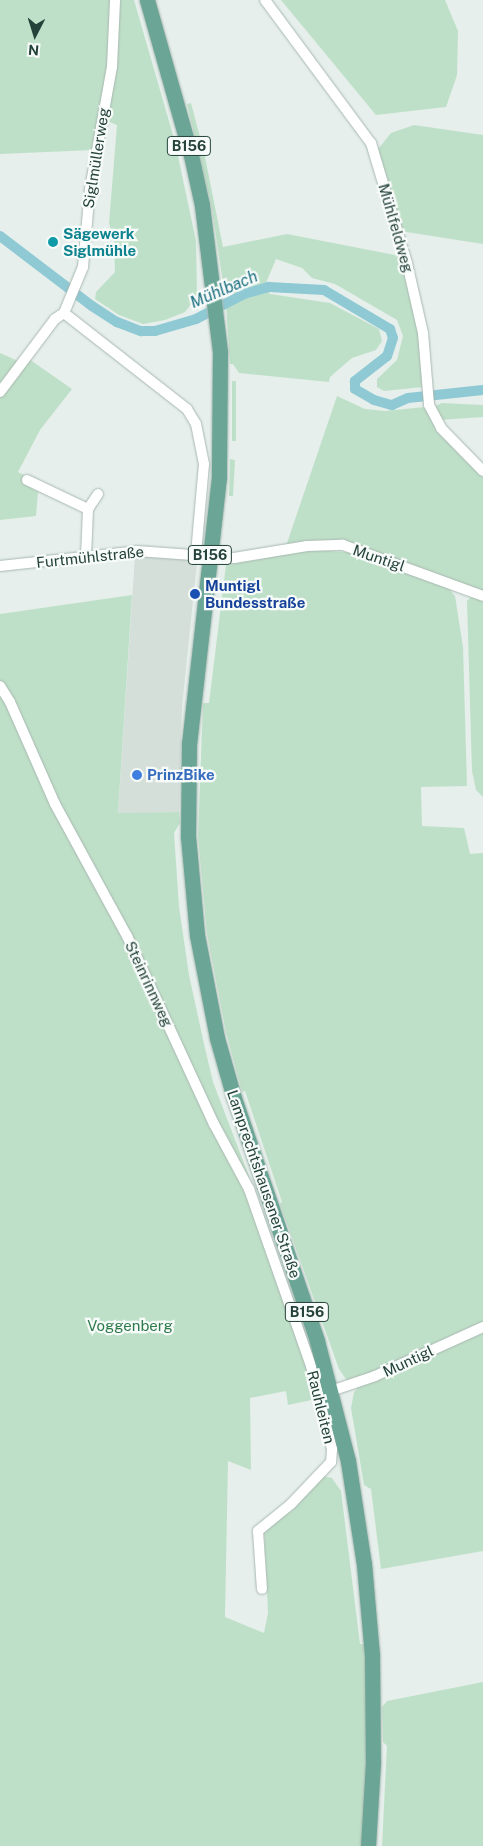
<!DOCTYPE html>
<meta charset="utf-8">
<style>
body{margin:0}
#map{position:relative;width:483px;height:1846px;overflow:hidden;background:#e6efeb;font-family:"Public Sans",sans-serif}
div>[style]{position:absolute}
.built>*{inset:0;background:#d4dfda}
.green>*{inset:0;background:#bfe0c8}
.canal>*{height:10px;margin:-5px;padding:0 5px;transform-origin:5px;border-radius:5px;background:#8ec9d4}
.roads{filter:drop-shadow(0 0 1px #a8b8b2) drop-shadow(0 0 1px #a8b8b2)}
.minor>*{height:10px;margin:-5px;padding:0 5px;transform-origin:5px;border-radius:5px;background:#fff}
.primary>*{height:15px;margin:-7.5px;padding:0 7.5px;transform-origin:7.5px;border-radius:7.5px;background:#6aa596}
.dots>*{width:14px;height:14px;translate:-50% -50%;box-sizing:border-box;border:2px solid #f7fbf9;border-radius:50%}
span{translate:-50% -50%;white-space:nowrap;text-align:center;line-height:1.15;-webkit-text-stroke:4.5px #f7fbf9;paint-order:stroke}
.shield-label span{padding:1px 4px;background:#f7fbf9;border:1px solid;border-radius:4px;-webkit-text-stroke-width:0}
.shield-label{font-size:14px;color:#24423a;font-weight:700}
.street-label{font-size:15px;color:#24423a}
.culture-label{font-size:15px;color:#0d838f;font-weight:700}
.left{translate:0 -50%;text-align:left}
.transit-label{font-size:15px;color:#164399;font-weight:700}
.shop-label{font-size:15px;color:#366cbe;font-weight:700}
.park-label{font-size:15px;color:#2d7a4b}
.water-label{font-size:16px;color:#1c6f80;font-style:italic}
.north{position:absolute;left:10px;top:10px;width:50px;height:50px;-webkit-text-stroke:4px #f7fbf9;paint-order:stroke;rotate:185deg;font-size:14px;font-weight:700;line-height:20px;text-align:center;color:#24423a}
.north::after{content:'';display:block;margin:auto;width:18px;height:22px;background:#24423a;clip-path:polygon(50% 0,100% 100%,50% 72%,0 100%)}
</style>
<div id="map">
<div class="built">
<i style="clip-path:polygon(135px 555px,179px 557px,197px 562px,182px 707px,179px 812px,118px 814px)"></i>
</div>
<div class="green">
<i style="clip-path:polygon(0 0,134px 0,175px 142px,196px 241px,197px 296px,185px 312px,165px 320px,143px 324px,119px 315px,95px 299px,96px 292px,115px 272px,114px 241px,109px 223px,117px 125px,100px 118px,93px 150px,0 154px)"></i>
<i style="clip-path:polygon(281px 0,445px 0,458px 31px,457px 75px,446px 107px,376px 115px)"></i>
<i style="clip-path:polygon(191px 103px,204px 152px,223px 247px,287px 234px,400px 256px,420px 342px,423px 387px,384px 391px,377px 387px,377px 379px,397px 360px,403px 336px,397px 320px,335px 284px,312px 278px,302px 268px,276px 259px,266px 283px,225px 296px,211px 203px,187px 104px)"></i>
<i style="clip-path:polygon(414px 125px,483px 135px,483px 244px,400px 231px,378px 159px,378px 149px,391px 133px)"></i>
<i style="clip-path:polygon(268px 291px,270px 294px,330px 303px,379px 329px,382px 341px,376px 350px,352px 358px,330px 377px,329px 382px,239px 373px,233px 364px,230px 364px,226px 304px)"></i>
<i style="clip-path:polygon(0 353px,18px 361px,29px 359px,72px 389px,40px 430px,18px 472px,24px 475px,22px 483px,38px 492px,36px 516px,0 520px)"></i>
<i style="clip-path:polygon(232px 381px,236px 381px,236px 441px,232px 441px)"></i>
<i style="clip-path:polygon(337px 396px,365px 409px,385px 411px,425px 407px,438px 430px,483px 477px,483px 593px,369px 549px,286px 546px)"></i>
<i style="clip-path:polygon(442px 403px,483px 405px,483px 417px,439px 420px,433px 407px)"></i>
<i style="clip-path:polygon(230px 459px,235px 460px,233px 496px,229px 496px)"></i>
<i style="clip-path:polygon(311px 550px,349px 552px,446px 585px,455px 596px,463px 647px,467px 786px,421px 787px,422px 826px,464px 828px,470px 854px,483px 853px,483px 1325px,348px 1382px,339px 1369px,280px 1204px,282px 1202px,245px 1091px,242px 1092px,226px 1032px,207px 934px,198px 836px,203px 703px,209px 703px,226px 565px)"></i>
<i style="clip-path:polygon(132px 595px,118px 813px,179px 812px,180px 823px,174px 833px,179px 907px,189px 975px,204px 1044px,213px 1082px,268px 1226px,290px 1300px,304px 1327px,316px 1399px,288px 1405px,286px 1391px,250px 1398px,251px 1470px,228px 1461px,225px 1617px,264px 1633px,268px 1613px,264px 1529px,292px 1511px,317px 1481px,323px 1476px,332px 1478px,341px 1491px,360px 1644px,365px 1644px,367px 1748px,362px 1846px,0 1846px,0 614px)"></i>
<i style="clip-path:polygon(472px 596px,483px 599px,483px 797px,476px 790px,472px 771px,467px 601px)"></i>
<i style="clip-path:polygon(483px 1329px,483px 1551px,381px 1569px,371px 1489px,364px 1485px,351px 1408px,354px 1392px,362px 1383px)"></i>
<i style="clip-path:polygon(483px 1682px,483px 1846px,382px 1846px,387px 1746px,383px 1742px,382px 1707px,387px 1701px)"></i>
</div>
<div class="canal">
<i style="left:0;top:236px;width:116px;rotate:37.3deg"></i>
<i style="left:92px;top:306px;width:30px;rotate:33deg"></i>
<i style="left:117px;top:322px;width:26px;rotate:21deg"></i>
<i style="left:141px;top:331px;width:14px"></i>
<i style="left:155px;top:331px;width:43px;rotate:-16.3deg"></i>
<i style="left:196px;top:319px;width:54px;rotate:-27.5deg"></i>
<i style="left:244px;top:294px;width:26px;rotate:-16deg"></i>
<i style="left:269px;top:287px;width:55px;rotate:3.1deg"></i>
<i style="left:324px;top:290px;width:77px;rotate:30.6deg"></i>
<i style="left:390px;top:329px;width:9px;rotate:72deg"></i>
<i style="left:393px;top:338px;width:19px;rotate:108deg"></i>
<i style="left:387px;top:356px;width:41px;rotate:142deg"></i>
<i style="left:355px;top:381px;width:8px;rotate:90deg"></i>
<i style="left:355px;top:389px;width:22px;rotate:30deg"></i>
<i style="left:374px;top:400px;width:19px;rotate:16deg"></i>
<i style="left:392px;top:405px;width:17px;rotate:-24deg"></i>
<i style="left:408px;top:398px;width:75px;rotate:-6.1deg"></i>
</div>
<div class="roads">
<div class="minor">
<i style="left:265px;top:0;width:178px;rotate:53.5deg"></i>
<i style="left:371px;top:143px;width:125px;rotate:73.3deg"></i>
<i style="left:407px;top:263px;width:72px;rotate:77.1deg"></i>
<i style="left:423px;top:333px;width:72px;rotate:85.2deg"></i>
<i style="left:429px;top:405px;width:26px;rotate:62deg"></i>
<i style="left:441px;top:428px;width:60px;rotate:45.7deg"></i>
<i style="left:64px;top:313px;width:50px;rotate:-67.6deg"></i>
<i style="left:83px;top:267px;width:78px;rotate:-84.9deg"></i>
<i style="left:90px;top:189px;width:124px;rotate:-79.8deg"></i>
<i style="left:112px;top:67px;width:67px;rotate:-87.4deg"></i>
<i style="left:0;top:392px;width:91px;rotate:-53deg"></i>
<i style="left:55px;top:319px;width:11px;rotate:-34deg"></i>
<i style="left:64px;top:313px;width:156px;rotate:38deg"></i>
<i style="left:187px;top:409px;width:17px;rotate:59deg"></i>
<i style="left:196px;top:424px;width:41px;rotate:78.7deg"></i>
<i style="left:204px;top:464px;width:90px;rotate:95.1deg"></i>
<i style="left:27px;top:480px;width:68px;rotate:25.4deg"></i>
<i style="left:88px;top:509px;width:48px;rotate:92.4deg"></i>
<i style="left:88px;top:509px;width:18px;rotate:-56deg"></i>
<i style="left:0;top:566px;width:138px;rotate:-6.2deg"></i>
<i style="left:137px;top:551px;width:97px;rotate:4.1deg"></i>
<i style="left:234px;top:558px;width:74px;rotate:-9.3deg"></i>
<i style="left:307px;top:546px;width:36px;rotate:-2deg"></i>
<i style="left:343px;top:545px;width:149px;rotate:20deg"></i>
<i style="left:0;top:686px;width:19px;rotate:58deg"></i>
<i style="left:10px;top:702px;width:111px;rotate:66.2deg"></i>
<i style="left:55px;top:804px;width:150px;rotate:61.4deg"></i>
<i style="left:127px;top:936px;width:207px;rotate:65.2deg"></i>
<i style="left:214px;top:1124px;width:74px;rotate:61.7deg"></i>
<i style="left:249px;top:1189px;width:188px;rotate:70.7deg"></i>
<i style="left:311px;top:1366px;width:86px;rotate:75.8deg"></i>
<i style="left:332px;top:1449px;width:13px;rotate:94deg"></i>
<i style="left:331px;top:1462px;width:58px;rotate:133.6deg"></i>
<i style="left:291px;top:1504px;width:43px;rotate:140.7deg"></i>
<i style="left:258px;top:1531px;width:58px;rotate:86.1deg"></i>
<i style="left:331px;top:1391px;width:46px;rotate:-18.8deg"></i>
<i style="left:375px;top:1376px;width:119px;rotate:-24.4deg"></i>
</div>
<div class="primary">
<i style="left:147px;top:0;width:161px;rotate:74.2deg"></i>
<i style="left:191px;top:155px;width:51px;rotate:77.6deg"></i>
<i style="left:202px;top:205px;width:148px;rotate:83deg"></i>
<i style="left:220px;top:352px;width:125px;rotate:90.5deg"></i>
<i style="left:219px;top:477px;width:268px;rotate:96.4deg"></i>
<i style="left:189px;top:743px;width:93px;rotate:90.6deg"></i>
<i style="left:188px;top:836px;width:99px;rotate:84.8deg"></i>
<i style="left:197px;top:935px;width:105px;rotate:79deg"></i>
<i style="left:217px;top:1038px;width:62px;rotate:74.2deg"></i>
<i style="left:234px;top:1098px;width:257px;rotate:71.1deg"></i>
<i style="left:317px;top:1341px;width:124px;rotate:75.5deg"></i>
<i style="left:348px;top:1461px;width:104px;rotate:81.2deg"></i>
<i style="left:364px;top:1564px;width:92px;rotate:85deg"></i>
<i style="left:372px;top:1656px;width:106px;rotate:89.5deg"></i>
<i style="left:373px;top:1762px;width:84px;rotate:93.4deg"></i>
</div>
</div>
<div class="dots">
<i style="left:53px;top:242px;background:#0f9aa8"></i>
<i style="left:195px;top:594px;background:#1a4fb4"></i>
<i style="left:137px;top:775px;background:#3f7fe0"></i>
</div>
<div class="shield-label">
<span style="left:189px;top:146px">B156</span>
<span style="left:210px;top:555px">B156</span>
<span style="left:307px;top:1312px">B156</span>
</div>
<div class="street-label">
<span style="left:96px;top:158px;rotate:-81deg">Siglmüllerweg</span>
<span style="left:396px;top:228px;rotate:74deg">Mühlfeldweg</span>
<span style="left:90px;top:557px;rotate:-6deg">Furtmühlstraße</span>
<span style="left:379px;top:558px;rotate:19deg">Muntigl</span>
<span style="left:149px;top:984px;rotate:65deg">Steinrinnweg</span>
<span style="left:264px;top:1184px;rotate:71deg">Lamprechtshausener Straße</span>
<span style="left:408px;top:1361px;rotate:-25deg">Muntigl</span>
<span style="left:321px;top:1407px;rotate:76deg">Rauhleiten</span>
</div>
<div class="culture-label">
<span class="left" style="left:63px;top:242px">Sägewerk<br>Siglmühle</span>
</div>
<div class="transit-label">
<span class="left" style="left:205px;top:594px">Muntigl<br>Bundesstraße</span>
</div>
<div class="shop-label">
<span class="left" style="left:147px;top:775px">PrinzBike</span>
</div>
<div class="park-label">
<span style="left:130px;top:1326px">Voggenberg</span>
</div>
<div class="water-label">
<span style="left:224px;top:290px;rotate:-23deg">Mühlbach</span>
</div>
<div class="north">N</div>
</div>
